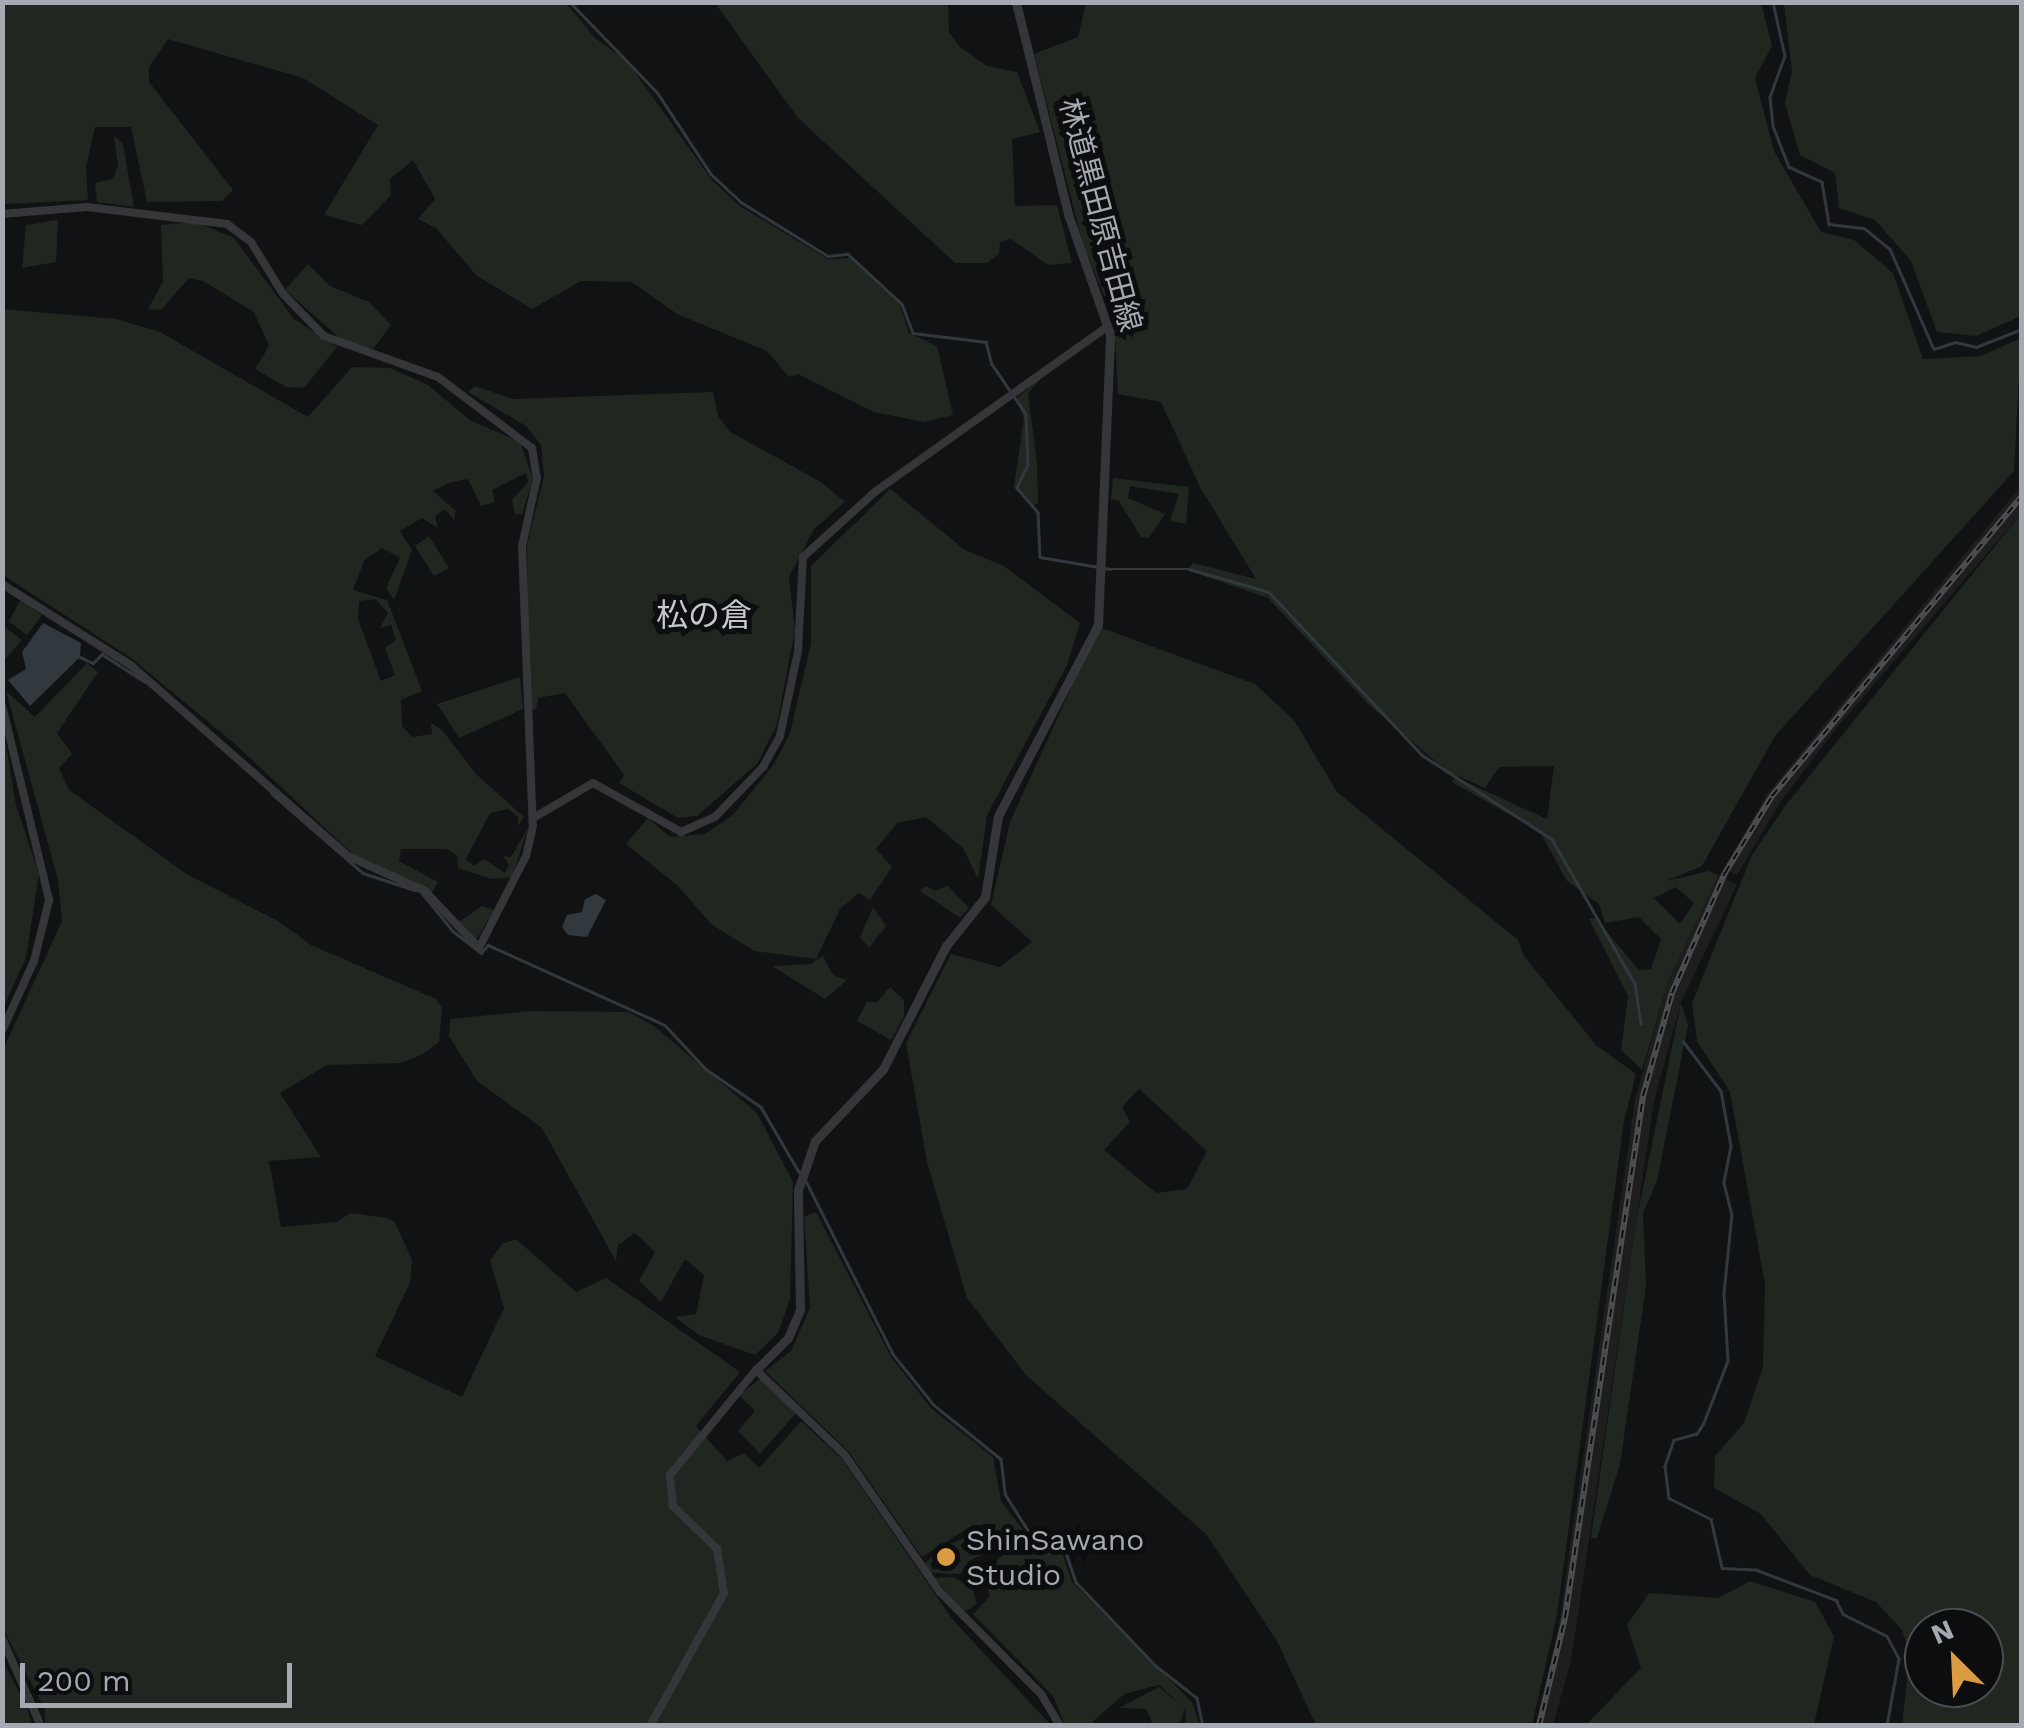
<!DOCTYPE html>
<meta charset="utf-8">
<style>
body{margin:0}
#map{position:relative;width:2024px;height:1728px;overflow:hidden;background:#111213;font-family:"Work Sans","Noto Sans JP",sans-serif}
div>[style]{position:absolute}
.built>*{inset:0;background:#1e1e1f}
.green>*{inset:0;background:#202721}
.water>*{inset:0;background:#31393e}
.stream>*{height:2.5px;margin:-1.25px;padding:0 1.25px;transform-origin:1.25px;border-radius:1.25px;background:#31393e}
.minor>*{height:8px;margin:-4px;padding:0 4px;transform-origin:4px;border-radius:4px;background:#353639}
.tertiary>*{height:9px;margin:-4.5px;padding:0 4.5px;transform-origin:4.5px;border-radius:4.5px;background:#353639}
.rail>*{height:6px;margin-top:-3px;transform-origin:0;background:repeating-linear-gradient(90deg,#0c0d0e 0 8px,#4e5054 0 16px);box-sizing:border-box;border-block:2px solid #4e5054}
.dots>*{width:28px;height:28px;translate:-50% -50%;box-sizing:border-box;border:5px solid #0c0d0e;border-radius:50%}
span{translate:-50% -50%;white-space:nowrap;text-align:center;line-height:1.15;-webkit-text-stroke:10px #0c0d0e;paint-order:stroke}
.street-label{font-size:30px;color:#a5aab2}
.poi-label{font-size:30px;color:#a5aab2}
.left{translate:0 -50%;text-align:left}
.neighbourhood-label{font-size:32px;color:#c5c8ce}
.frame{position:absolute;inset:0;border:5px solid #a5aab2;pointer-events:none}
.north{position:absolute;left:1904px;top:1608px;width:100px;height:100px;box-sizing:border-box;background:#0c0d0e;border:2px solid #494c50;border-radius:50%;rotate:336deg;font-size:28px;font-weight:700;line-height:40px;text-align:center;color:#a5aab2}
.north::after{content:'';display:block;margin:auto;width:35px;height:45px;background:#da9b42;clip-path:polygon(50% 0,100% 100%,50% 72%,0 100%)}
.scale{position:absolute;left:20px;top:1663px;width:272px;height:45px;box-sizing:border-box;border:5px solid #a5aab2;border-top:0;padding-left:12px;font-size:30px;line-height:35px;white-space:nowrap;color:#a5aab2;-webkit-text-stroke:8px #0c0d0e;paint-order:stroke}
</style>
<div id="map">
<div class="built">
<i style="clip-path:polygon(2021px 486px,2021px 514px,1835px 730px,1781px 801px,1737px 875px,1724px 869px,1767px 794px)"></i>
<i style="clip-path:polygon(1718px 875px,1737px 885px,1681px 1002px,1654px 1101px,1571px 1661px,1553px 1725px,1535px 1726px,1558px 1630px,1635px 1100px,1668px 982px)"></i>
</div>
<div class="green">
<i style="clip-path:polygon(3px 2px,566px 3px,595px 38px,627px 61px,712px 180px,740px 206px,828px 259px,850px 258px,900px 305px,909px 333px,937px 346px,953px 415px,924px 422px,874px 412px,798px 374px,789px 377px,767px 351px,677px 314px,632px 282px,581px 281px,532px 309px,476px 275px,436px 228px,418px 219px,435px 199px,413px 160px,390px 179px,391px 195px,362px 225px,324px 215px,378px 125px,303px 78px,168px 39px,149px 67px,149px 82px,233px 190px,222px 201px,147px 202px,131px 127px,95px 127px,86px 167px,88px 200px,5px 204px)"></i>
<i style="clip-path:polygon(715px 3px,948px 3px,949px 32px,960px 47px,987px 66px,1017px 72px,1040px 132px,1012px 139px,1015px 206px,1057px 205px,1072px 263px,1048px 265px,1011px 239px,1000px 242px,999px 254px,987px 263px,955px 263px,798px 118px)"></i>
<i style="clip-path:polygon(evenodd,1086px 3px,1761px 3px,1772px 46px,1755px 78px,1774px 151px,1821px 232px,1854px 240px,1893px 273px,1923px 359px,1981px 356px,2021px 338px,2014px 471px,1775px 736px,1702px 866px,1666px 881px,1709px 871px,1718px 875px,1668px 982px,1642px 1070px,1621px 1050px,1628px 996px,1589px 919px,1595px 918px,1639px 970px,1651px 969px,1661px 939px,1639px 917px,1605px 923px,1599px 904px,1567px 881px,1540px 832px,1452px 782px,1455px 777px,1547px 819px,1554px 766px,1499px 767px,1485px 788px,1447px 771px,1368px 704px,1268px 598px,1187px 570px,1193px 563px,1256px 579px,1200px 487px,1161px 402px,1118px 394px,1114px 319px,1083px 244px,1034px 54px,1078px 37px,1086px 3px,1676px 887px,1694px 903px,1680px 924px,1654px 898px,1676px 887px)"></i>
<i style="clip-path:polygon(1784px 3px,2021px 3px,2021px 316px,1976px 336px,1937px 332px,1911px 261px,1875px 220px,1839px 208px,1835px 173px,1800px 155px,1785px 103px,1792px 71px)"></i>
<i style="clip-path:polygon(114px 136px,123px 144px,134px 207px,97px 202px,95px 183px,113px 179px,118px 166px)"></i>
<i style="clip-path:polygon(58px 220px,56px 262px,22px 268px,26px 225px)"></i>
<i style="clip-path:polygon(195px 222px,233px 237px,294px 319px,337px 347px,304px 388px,286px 387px,255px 369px,269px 346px,254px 312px,203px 281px,189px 278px,161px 310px,148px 309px,163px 282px,161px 225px)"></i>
<i style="clip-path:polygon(308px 264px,330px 286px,369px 302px,391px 325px,373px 349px,343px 341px,285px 290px)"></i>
<i style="clip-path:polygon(evenodd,2px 309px,116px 319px,160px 332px,308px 417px,352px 367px,390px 368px,428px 385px,470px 420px,520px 442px,533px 479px,522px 514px,515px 514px,512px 500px,528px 482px,526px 473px,492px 490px,495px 502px,481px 506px,468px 479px,448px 483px,433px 491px,456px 511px,454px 520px,445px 509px,435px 516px,438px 528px,422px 518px,400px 531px,412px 550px,394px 600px,386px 588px,400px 558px,382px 548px,364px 561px,353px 590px,387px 600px,422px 691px,401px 700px,402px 726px,412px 737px,432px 734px,431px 723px,442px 730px,476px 774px,524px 817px,518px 826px,518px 817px,508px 809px,490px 813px,466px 859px,474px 866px,484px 859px,505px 873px,509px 865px,503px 856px,511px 857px,528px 828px,512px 877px,492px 879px,458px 868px,457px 855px,446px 849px,401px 849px,399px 861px,438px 882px,431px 894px,357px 858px,235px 744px,131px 658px,3px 575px,2px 309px,375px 599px,388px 613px,380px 628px,391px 625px,396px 640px,385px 648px,395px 675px,381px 681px,358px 619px,359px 601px,375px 599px)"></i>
<i style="clip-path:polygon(1048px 371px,1028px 393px,1037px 463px,1038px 503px,1032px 506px,1014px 487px,1024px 418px,1016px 399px)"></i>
<i style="clip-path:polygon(475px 386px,513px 399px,713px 392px,718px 416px,730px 432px,821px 482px,845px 502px,814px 529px,789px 577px,795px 630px,777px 724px,757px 764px,697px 816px,678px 818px,619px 783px,624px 775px,565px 693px,538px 698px,536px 710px,529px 709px,527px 545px,544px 476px,541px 445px,526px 426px,468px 392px)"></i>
<i style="clip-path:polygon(1113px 478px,1189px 487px,1186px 524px,1170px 521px,1179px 494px,1130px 486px,1128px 498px,1165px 514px,1149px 538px,1141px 537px,1119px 501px,1111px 499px)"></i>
<i style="clip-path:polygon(890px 489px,965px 550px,1004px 566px,1080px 623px,1067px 665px,987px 815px,978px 879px,963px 848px,926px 817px,897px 823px,876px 849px,892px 867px,870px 900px,859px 893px,840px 909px,816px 959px,754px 951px,711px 924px,678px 886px,626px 844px,648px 818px,670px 837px,705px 834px,733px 815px,774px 764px,790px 733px,811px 643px,811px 566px)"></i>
<i style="clip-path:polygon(evenodd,2021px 514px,2021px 1725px,1902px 1725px,1910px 1653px,1902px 1630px,1876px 1602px,1810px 1575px,1761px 1514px,1714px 1488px,1715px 1456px,1744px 1423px,1763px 1367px,1765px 1284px,1730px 1092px,1697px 1041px,1692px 1003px,1752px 855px,1785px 806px,2021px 514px,1924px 1628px,1984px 1628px,1984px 1688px,1924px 1688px,1924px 1628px)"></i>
<i style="clip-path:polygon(429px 536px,449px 568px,434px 576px,415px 546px)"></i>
<i style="clip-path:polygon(20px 600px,42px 615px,27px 635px,9px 622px)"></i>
<i style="clip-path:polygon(2px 625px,22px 640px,3px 662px,2px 662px)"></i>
<i style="clip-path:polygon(evenodd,1099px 627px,1255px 684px,1294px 720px,1337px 792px,1518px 940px,1524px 956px,1596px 1045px,1636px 1074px,1624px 1121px,1557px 1615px,1532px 1725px,1316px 1725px,1277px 1641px,1206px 1534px,1026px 1375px,967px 1298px,927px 1162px,906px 1043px,951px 954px,1000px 967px,1032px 942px,991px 905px,1010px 822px,1099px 627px,1139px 1089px,1207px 1151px,1187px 1189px,1156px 1193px,1104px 1150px,1130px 1122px,1122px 1107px,1139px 1089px)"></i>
<i style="clip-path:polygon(87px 663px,98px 672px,57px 733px,72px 754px,59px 768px,69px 790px,188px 875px,278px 921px,311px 945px,436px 999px,442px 1008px,439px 1042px,423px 1054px,401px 1063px,327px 1065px,280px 1093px,321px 1157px,269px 1161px,281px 1227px,336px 1222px,351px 1213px,386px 1218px,395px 1222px,412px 1260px,410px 1283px,375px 1356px,462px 1397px,504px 1308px,490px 1261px,502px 1244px,516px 1239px,576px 1292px,606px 1278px,740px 1372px,696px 1426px,727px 1461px,744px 1453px,759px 1468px,801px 1421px,841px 1458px,953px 1620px,1051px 1725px,45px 1725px,45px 1710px,3px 1628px,2px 1052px,62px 921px,58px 880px,6px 691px,35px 717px)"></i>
<i style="clip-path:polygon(520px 677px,523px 709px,459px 738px,437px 704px)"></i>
<i style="clip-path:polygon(3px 727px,16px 805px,39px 874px,26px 958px,3px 1008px)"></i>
<i style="clip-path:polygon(925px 886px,935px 891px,948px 886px,969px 908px,960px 918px,920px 891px)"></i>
<i style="clip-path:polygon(482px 906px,494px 910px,475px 942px,457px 923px)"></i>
<i style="clip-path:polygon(873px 907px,886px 926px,869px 948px,860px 937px)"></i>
<i style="clip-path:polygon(823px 956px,833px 975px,847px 980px,825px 999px,772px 966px,811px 964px)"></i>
<i style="clip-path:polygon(890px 987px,904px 1000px,904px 1016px,891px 1040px,857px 1021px,867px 1002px,877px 1002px)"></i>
<i style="clip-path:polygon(1681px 1003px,1688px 1025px,1657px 1181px,1643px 1213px,1646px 1286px,1620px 1464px,1597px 1538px,1591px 1538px,1636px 1222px)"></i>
<i style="clip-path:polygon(531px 1011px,628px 1012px,654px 1026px,757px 1113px,793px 1182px,790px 1299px,778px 1333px,755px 1355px,699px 1335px,675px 1317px,696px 1314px,704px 1275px,685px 1259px,661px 1302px,639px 1281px,655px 1252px,635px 1233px,618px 1245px,616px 1261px,542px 1128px,477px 1081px,449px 1036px,450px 1019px)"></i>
<i style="clip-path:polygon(816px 1212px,891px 1357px,931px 1408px,993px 1457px,1001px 1501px,1037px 1548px,1061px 1549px,1072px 1582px,1192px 1702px,1200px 1725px,1181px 1725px,1186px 1721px,1185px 1708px,1179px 1726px,1145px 1725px,1152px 1722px,1146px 1709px,1119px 1708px,1159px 1687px,1183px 1707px,1159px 1685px,1124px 1694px,1089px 1725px,1065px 1725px,1053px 1696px,973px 1614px,990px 1596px,980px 1568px,1003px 1556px,1004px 1542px,985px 1525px,973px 1525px,922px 1557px,849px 1452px,765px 1371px,791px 1351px,810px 1308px,804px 1217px)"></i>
<i style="clip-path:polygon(761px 1378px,797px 1412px,760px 1454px,738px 1431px,755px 1411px,739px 1395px)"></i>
<i style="clip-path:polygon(evenodd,980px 1530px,997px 1547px,969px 1561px,960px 1574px,930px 1573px,924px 1564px,944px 1547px,980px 1530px,950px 1546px,962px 1562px,933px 1570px,930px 1564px,950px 1546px)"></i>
<i style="clip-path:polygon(952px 1577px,971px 1586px,977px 1603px,970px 1609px,962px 1612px,935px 1578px)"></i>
<i style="clip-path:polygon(1750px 1581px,1815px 1602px,1834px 1636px,1814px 1725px,1586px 1725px,1641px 1668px,1627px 1625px,1649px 1593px,1718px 1598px)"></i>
<i style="clip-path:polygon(2px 1660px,27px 1707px,32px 1725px,3px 1725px)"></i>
</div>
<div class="water">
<i style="clip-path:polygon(43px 623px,81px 643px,80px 657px,30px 706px,8px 680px,26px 669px,22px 652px)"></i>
<i style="clip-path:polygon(596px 894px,606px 900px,587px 937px,568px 935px,562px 927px,567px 915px,582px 912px,585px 899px)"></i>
</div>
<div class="stream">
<i style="left:570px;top:2px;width:125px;rotate:46deg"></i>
<i style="left:657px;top:92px;width:98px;rotate:56.6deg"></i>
<i style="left:711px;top:174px;width:41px;rotate:43deg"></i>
<i style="left:741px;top:202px;width:102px;rotate:31.8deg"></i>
<i style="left:828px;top:256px;width:20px;rotate:-6deg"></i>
<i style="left:848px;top:254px;width:74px;rotate:42.8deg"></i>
<i style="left:902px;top:304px;width:31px;rotate:69deg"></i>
<i style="left:913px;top:333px;width:74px;rotate:7deg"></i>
<i style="left:986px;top:342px;width:23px;rotate:75deg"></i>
<i style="left:992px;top:364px;width:60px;rotate:55.8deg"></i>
<i style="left:1026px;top:414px;width:51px;rotate:87.8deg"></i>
<i style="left:1028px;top:465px;width:25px;rotate:116deg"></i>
<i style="left:1017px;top:488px;width:32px;rotate:49deg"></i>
<i style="left:1038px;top:512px;width:45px;rotate:87.5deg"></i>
<i style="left:1040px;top:557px;width:71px;rotate:9.7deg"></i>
<i style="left:1110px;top:569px;width:79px"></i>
<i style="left:1189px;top:569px;width:83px;rotate:16deg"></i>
<i style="left:1269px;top:592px;width:224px;rotate:46.8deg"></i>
<i style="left:1422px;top:755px;width:155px;rotate:32.9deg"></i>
<i style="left:1552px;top:839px;width:167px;rotate:60.2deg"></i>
<i style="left:1635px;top:984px;width:40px;rotate:81.5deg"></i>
<i style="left:1773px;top:2px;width:55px;rotate:77.5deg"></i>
<i style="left:1785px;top:56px;width:44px;rotate:110.1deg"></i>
<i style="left:1770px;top:97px;width:29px;rotate:84deg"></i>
<i style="left:1773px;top:126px;width:44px;rotate:68.7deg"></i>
<i style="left:1789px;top:167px;width:36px;rotate:24deg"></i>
<i style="left:1822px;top:182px;width:43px;rotate:80.5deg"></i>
<i style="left:1829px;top:224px;width:35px;rotate:7deg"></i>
<i style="left:1864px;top:228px;width:33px;rotate:39deg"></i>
<i style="left:1890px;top:249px;width:109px;rotate:66.3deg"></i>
<i style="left:1934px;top:349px;width:22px;rotate:-18deg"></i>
<i style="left:1955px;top:342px;width:22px;rotate:13deg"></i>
<i style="left:1976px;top:347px;width:49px;rotate:-21.4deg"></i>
<i style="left:80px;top:657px;width:14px;rotate:25deg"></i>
<i style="left:93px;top:663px;width:13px;rotate:-45deg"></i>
<i style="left:102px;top:654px;width:51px;rotate:33.1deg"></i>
<i style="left:271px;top:793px;width:122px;rotate:41deg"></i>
<i style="left:363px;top:873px;width:55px;rotate:18.1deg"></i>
<i style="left:422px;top:893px;width:49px;rotate:50.8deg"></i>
<i style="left:453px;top:931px;width:36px;rotate:38deg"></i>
<i style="left:481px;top:953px;width:11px;rotate:-49deg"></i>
<i style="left:488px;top:945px;width:194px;rotate:24.3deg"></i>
<i style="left:665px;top:1025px;width:60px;rotate:47deg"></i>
<i style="left:706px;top:1069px;width:67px;rotate:34.6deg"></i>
<i style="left:761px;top:1107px;width:75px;rotate:59.7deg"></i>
<i style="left:1683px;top:1041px;width:63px;rotate:52.8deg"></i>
<i style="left:1721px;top:1091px;width:56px;rotate:79.7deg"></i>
<i style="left:1731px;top:1146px;width:38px;rotate:101deg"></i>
<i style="left:1724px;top:1183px;width:32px;rotate:76deg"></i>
<i style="left:1732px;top:1214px;width:79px;rotate:95.8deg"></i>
<i style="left:1724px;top:1293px;width:68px;rotate:86.6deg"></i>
<i style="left:1728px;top:1361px;width:66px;rotate:111.2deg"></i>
<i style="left:1704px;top:1423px;width:13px;rotate:122deg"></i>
<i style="left:1697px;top:1434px;width:24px;rotate:165deg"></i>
<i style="left:1674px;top:1440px;width:28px;rotate:109deg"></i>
<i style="left:1665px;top:1466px;width:32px;rotate:83deg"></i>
<i style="left:1669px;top:1498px;width:47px;rotate:26.6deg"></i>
<i style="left:1711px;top:1519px;width:50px;rotate:77.3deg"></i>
<i style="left:1722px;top:1568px;width:35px;rotate:3deg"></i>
<i style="left:1757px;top:1570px;width:85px;rotate:20.8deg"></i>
<i style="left:1836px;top:1600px;width:16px;rotate:63deg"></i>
<i style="left:1843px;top:1614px;width:49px;rotate:26.6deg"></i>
<i style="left:1887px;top:1636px;width:26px;rotate:62deg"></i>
<i style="left:1899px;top:1659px;width:68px;rotate:100.2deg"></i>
<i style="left:804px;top:1177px;width:198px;rotate:63.3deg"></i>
<i style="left:893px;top:1354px;width:65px;rotate:51.2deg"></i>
<i style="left:934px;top:1405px;width:86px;rotate:38.9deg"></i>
<i style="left:1001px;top:1459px;width:35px;rotate:83deg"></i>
<i style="left:1005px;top:1494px;width:62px;rotate:57.6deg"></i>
<i style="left:1038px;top:1546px;width:25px;rotate:-5deg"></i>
<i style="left:1063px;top:1544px;width:40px;rotate:71.1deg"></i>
<i style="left:1076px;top:1582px;width:115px;rotate:46.4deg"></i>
<i style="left:1155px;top:1665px;width:53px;rotate:38.2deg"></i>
<i style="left:1197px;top:1698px;width:29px;rotate:78deg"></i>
</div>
<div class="minor">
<i style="left:2px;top:214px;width:85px;rotate:-4.7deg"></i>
<i style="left:87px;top:207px;width:141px;rotate:6.9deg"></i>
<i style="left:227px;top:224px;width:30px;rotate:37deg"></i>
<i style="left:251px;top:242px;width:61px;rotate:58.4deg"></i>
<i style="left:283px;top:294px;width:59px;rotate:45.7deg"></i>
<i style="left:324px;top:336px;width:121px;rotate:19.8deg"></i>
<i style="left:438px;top:377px;width:118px;rotate:37.1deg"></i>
<i style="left:532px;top:448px;width:30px;rotate:81deg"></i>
<i style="left:537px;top:478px;width:70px;rotate:102.4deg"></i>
<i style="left:522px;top:546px;width:280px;rotate:87.8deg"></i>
<i style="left:533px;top:826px;width:31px;rotate:103deg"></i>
<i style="left:526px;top:856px;width:103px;rotate:117.1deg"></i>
<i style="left:479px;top:948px;width:79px;rotate:-133.5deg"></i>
<i style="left:425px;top:891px;width:85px;rotate:-155.6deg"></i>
<i style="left:348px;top:856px;width:288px;rotate:-138.7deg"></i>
<i style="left:132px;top:666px;width:154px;rotate:-147.8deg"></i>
<i style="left:2px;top:705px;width:201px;rotate:76.4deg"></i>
<i style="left:49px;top:900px;width:63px;rotate:103.8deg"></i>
<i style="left:34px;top:961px;width:77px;rotate:114.6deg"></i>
<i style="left:533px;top:818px;width:69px;rotate:-30.3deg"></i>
<i style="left:593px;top:783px;width:101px;rotate:29.1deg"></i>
<i style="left:681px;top:832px;width:37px;rotate:-24deg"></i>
<i style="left:715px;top:817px;width:69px;rotate:-46.2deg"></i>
<i style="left:763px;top:767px;width:35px;rotate:-61deg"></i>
<i style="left:780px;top:736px;width:87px;rotate:-78deg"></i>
<i style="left:798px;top:651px;width:94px;rotate:-87deg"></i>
<i style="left:803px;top:557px;width:98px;rotate:-42.1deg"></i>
<i style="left:876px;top:491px;width:285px;rotate:-35.4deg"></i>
<i style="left:2px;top:1638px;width:96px;rotate:66.1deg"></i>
<i style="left:650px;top:1726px;width:152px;rotate:-60.9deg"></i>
<i style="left:724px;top:1593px;width:45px;rotate:-99deg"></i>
<i style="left:717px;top:1549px;width:62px;rotate:-135.7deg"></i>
<i style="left:673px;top:1506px;width:31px;rotate:-96deg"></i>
<i style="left:670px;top:1475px;width:136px;rotate:-50.7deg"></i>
<i style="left:756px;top:1370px;width:122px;rotate:43.7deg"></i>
<i style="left:844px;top:1454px;width:168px;rotate:55.2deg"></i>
<i style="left:940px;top:1592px;width:144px;rotate:45.3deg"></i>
<i style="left:1041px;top:1694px;width:37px;rotate:59deg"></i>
</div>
<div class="tertiary">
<i style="left:756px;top:1370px;width:45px;rotate:-45deg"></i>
<i style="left:788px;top:1338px;width:30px;rotate:-67deg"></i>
<i style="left:800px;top:1310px;width:120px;rotate:-91deg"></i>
<i style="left:798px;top:1190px;width:52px;rotate:-70.9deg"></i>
<i style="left:815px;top:1141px;width:99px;rotate:-46.6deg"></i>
<i style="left:883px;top:1069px;width:138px;rotate:-62.9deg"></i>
<i style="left:946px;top:946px;width:63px;rotate:-51.5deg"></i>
<i style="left:985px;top:897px;width:82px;rotate:-80.9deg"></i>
<i style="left:998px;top:816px;width:216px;rotate:-62.4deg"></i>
<i style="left:1098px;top:625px;width:291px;rotate:-87.6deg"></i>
<i style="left:1110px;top:334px;width:127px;rotate:-109.3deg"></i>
<i style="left:1068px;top:214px;width:218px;rotate:-103.8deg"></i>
</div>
<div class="rail">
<i style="left:1539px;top:1726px;width:111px;rotate:-76.5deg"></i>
<i style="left:1565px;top:1618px;width:528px;rotate:-81.5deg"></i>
<i style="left:1643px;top:1096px;width:107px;rotate:-74.3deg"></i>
<i style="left:1672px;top:993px;width:131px;rotate:-66.2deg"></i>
<i style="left:1725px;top:873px;width:90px;rotate:-58.6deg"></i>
<i style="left:1772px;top:796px;width:391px;rotate:-50.2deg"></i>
</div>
<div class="dots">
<i style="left:946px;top:1557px;background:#da9b42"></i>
</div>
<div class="street-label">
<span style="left:1100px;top:215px;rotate:75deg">林道黒田原吉田線</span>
</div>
<div class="poi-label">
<span class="left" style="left:966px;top:1557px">ShinSawano<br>Studio</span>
</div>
<div class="neighbourhood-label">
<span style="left:704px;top:615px">松の倉</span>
</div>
<div class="frame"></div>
<div class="north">N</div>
<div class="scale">200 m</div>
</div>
